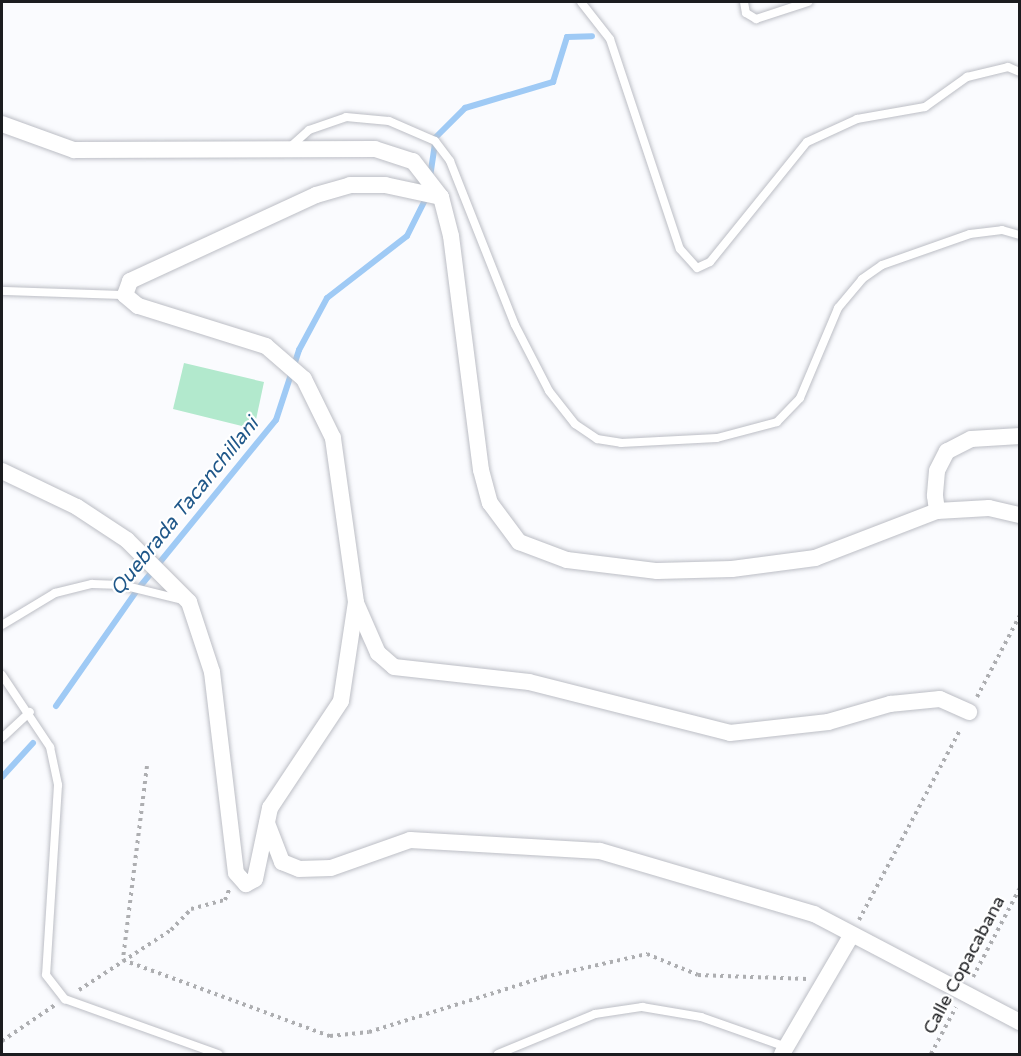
<!DOCTYPE html>
<style>
body{margin:0}
#map{position:relative;width:1021px;height:1056px;overflow:hidden;background:#fafbfe;font-family:"Varela Round",sans-serif}
div>[style]{position:absolute}
.green>*{inset:0;background:#b2e9cd}
.stream>*{height:6px;margin:-3px;padding:0 3px;transform-origin:3px;border-radius:3px;background:#9fcaf5}
.path>*{height:4px;margin-top:-2px;transform-origin:0;background:repeating-linear-gradient(90deg,#adaeb1 0 3px,transparent 0 7.5px)}
.roads{filter:drop-shadow(0 0 2px #bcbec5) drop-shadow(0 0 2px #bcbec5)}
.service>*{height:8px;margin:-4px;padding:0 4px;transform-origin:4px;border-radius:4px;background:#fff}
.minor>*{height:16px;margin:-8px;padding:0 8px;transform-origin:8px;border-radius:8px;background:#fff}
span{translate:-50% -50%;white-space:nowrap;text-align:center;line-height:1.15;-webkit-text-stroke:4.5px #fff;paint-order:stroke}
.street-label{font-size:18px;color:#1b1c1f}
.water-label{font-size:20px;color:#1f5789;font-style:italic}
.frame{position:absolute;inset:0;border:3px solid #1b1c1f;pointer-events:none}
</style>
<div id="map">
<div class="green">
<i style="clip-path:polygon(184px 363px,264px 382px,254px 429px,173px 409px)"></i>
</div>
<div class="stream">
<i style="left:430px;top:177px;width:40px;rotate:-81.5deg"></i>
<i style="left:436px;top:137px;width:41px;rotate:-45deg"></i>
<i style="left:465px;top:108px;width:92px;rotate:-16.5deg"></i>
<i style="left:553px;top:82px;width:47px;rotate:-72.7deg"></i>
<i style="left:567px;top:37px;width:25px;rotate:-2deg"></i>
<i style="left:56px;top:706px;width:143px;rotate:-55deg"></i>
<i style="left:138px;top:589px;width:218px;rotate:-50.8deg"></i>
<i style="left:276px;top:420px;width:74px;rotate:-71.8deg"></i>
<i style="left:299px;top:350px;width:59px;rotate:-61.7deg"></i>
<i style="left:327px;top:298px;width:101px;rotate:-37.8deg"></i>
<i style="left:407px;top:236px;width:45px;rotate:-63.4deg"></i>
<i style="left:2px;top:777px;width:46px;rotate:-47.6deg"></i>
</div>
<div class="path">
<i style="left:977px;top:697px;width:93px;rotate:-62.3deg"></i>
<i style="left:147px;top:766px;width:195px;rotate:97.1deg"></i>
<i style="left:123px;top:960px;width:221px;rotate:20.2deg"></i>
<i style="left:330px;top:1036px;width:39px;rotate:-6deg"></i>
<i style="left:369px;top:1032px;width:183px;rotate:-17.4deg"></i>
<i style="left:544px;top:977px;width:106px;rotate:-12.6deg"></i>
<i style="left:647px;top:954px;width:55px;rotate:22.4deg"></i>
<i style="left:698px;top:975px;width:109px;rotate:2.1deg"></i>
<i style="left:859px;top:920px;width:217px;rotate:-62deg"></i>
<i style="left:973px;top:977px;width:101px;rotate:-62.2deg"></i>
<i style="left:79px;top:990px;width:110px;rotate:-33.1deg"></i>
<i style="left:171px;top:930px;width:29px;rotate:-46deg"></i>
<i style="left:191px;top:909px;width:35px;rotate:-15deg"></i>
<i style="left:225px;top:900px;width:11px;rotate:-68deg"></i>
<i style="left:2px;top:1041px;width:64px;rotate:-34.2deg"></i>
<i style="left:931px;top:1054px;width:53px;rotate:-62deg"></i>
</div>
<div class="roads">
<div class="service">
<i style="left:581px;top:2px;width:47px;rotate:51.9deg"></i>
<i style="left:610px;top:39px;width:221px;rotate:71.6deg"></i>
<i style="left:680px;top:249px;width:25px;rotate:48deg"></i>
<i style="left:697px;top:268px;width:14px;rotate:-25deg"></i>
<i style="left:710px;top:262px;width:154px;rotate:-51.1deg"></i>
<i style="left:807px;top:142px;width:55px;rotate:-24.7deg"></i>
<i style="left:857px;top:119px;width:69px;rotate:-10deg"></i>
<i style="left:925px;top:107px;width:52px;rotate:-35.5deg"></i>
<i style="left:967px;top:77px;width:42px;rotate:-13.7deg"></i>
<i style="left:1008px;top:67px;width:13px;rotate:23deg"></i>
<i style="left:744px;top:2px;width:11px;rotate:80deg"></i>
<i style="left:746px;top:13px;width:12px;rotate:31deg"></i>
<i style="left:756px;top:19px;width:55px;rotate:-18.1deg"></i>
<i style="left:289px;top:148px;width:27px;rotate:-42deg"></i>
<i style="left:309px;top:130px;width:39px;rotate:-19deg"></i>
<i style="left:346px;top:117px;width:43px;rotate:5.3deg"></i>
<i style="left:389px;top:121px;width:50px;rotate:23.5deg"></i>
<i style="left:435px;top:141px;width:25px;rotate:53deg"></i>
<i style="left:450px;top:161px;width:176px;rotate:68.4deg"></i>
<i style="left:515px;top:325px;width:74px;rotate:62.7deg"></i>
<i style="left:549px;top:391px;width:42px;rotate:51.8deg"></i>
<i style="left:575px;top:424px;width:27px;rotate:34deg"></i>
<i style="left:597px;top:439px;width:24px;rotate:9deg"></i>
<i style="left:621px;top:443px;width:96px;rotate:-3deg"></i>
<i style="left:717px;top:438px;width:62px;rotate:-14.9deg"></i>
<i style="left:777px;top:422px;width:33px;rotate:-46deg"></i>
<i style="left:800px;top:398px;width:98px;rotate:-67.1deg"></i>
<i style="left:838px;top:308px;width:38px;rotate:-50deg"></i>
<i style="left:862px;top:279px;width:24px;rotate:-35deg"></i>
<i style="left:882px;top:265px;width:93px;rotate:-19.4deg"></i>
<i style="left:970px;top:234px;width:32px;rotate:-7deg"></i>
<i style="left:1002px;top:230px;width:19px;rotate:16deg"></i>
<i style="left:2px;top:291px;width:123px;rotate:1.9deg"></i>
<i style="left:2px;top:625px;width:62px;rotate:-31.1deg"></i>
<i style="left:55px;top:593px;width:38px;rotate:-14deg"></i>
<i style="left:92px;top:584px;width:30px;rotate:2deg"></i>
<i style="left:122px;top:585px;width:63px;rotate:13.8deg"></i>
<i style="left:2px;top:675px;width:87px;rotate:56.3deg"></i>
<i style="left:50px;top:747px;width:39px;rotate:78deg"></i>
<i style="left:58px;top:785px;width:190px;rotate:93.6deg"></i>
<i style="left:46px;top:975px;width:31px;rotate:52deg"></i>
<i style="left:65px;top:999px;width:163px;rotate:19.8deg"></i>
<i style="left:2px;top:738px;width:38px;rotate:-43deg"></i>
<i style="left:498px;top:1054px;width:105px;rotate:-22.4deg"></i>
<i style="left:595px;top:1014px;width:48px;rotate:-8.5deg"></i>
<i style="left:642px;top:1007px;width:60px;rotate:9.6deg"></i>
<i style="left:701px;top:1017px;width:90px;rotate:19.4deg"></i>
</div>
<div class="minor">
<i style="left:2px;top:124px;width:77px;rotate:19.9deg"></i>
<i style="left:74px;top:150px;width:301px;rotate:-0.2deg"></i>
<i style="left:375px;top:149px;width:40px;rotate:18deg"></i>
<i style="left:413px;top:161px;width:46px;rotate:52.1deg"></i>
<i style="left:441px;top:197px;width:40px;rotate:75.6deg"></i>
<i style="left:451px;top:236px;width:236px;rotate:82.7deg"></i>
<i style="left:481px;top:470px;width:34px;rotate:75deg"></i>
<i style="left:490px;top:503px;width:49px;rotate:53.4deg"></i>
<i style="left:519px;top:542px;width:51px;rotate:20.6deg"></i>
<i style="left:567px;top:560px;width:91px;rotate:7deg"></i>
<i style="left:657px;top:571px;width:75px;rotate:-1.5deg"></i>
<i style="left:732px;top:569px;width:84px;rotate:-7.5deg"></i>
<i style="left:815px;top:558px;width:131px;rotate:-21.1deg"></i>
<i style="left:1020px;top:436px;width:49px;rotate:176.5deg"></i>
<i style="left:971px;top:439px;width:27px;rotate:153deg"></i>
<i style="left:947px;top:451px;width:22px;rotate:117deg"></i>
<i style="left:937px;top:471px;width:25px;rotate:95deg"></i>
<i style="left:935px;top:496px;width:15px;rotate:82deg"></i>
<i style="left:937px;top:511px;width:52px;rotate:-3.3deg"></i>
<i style="left:989px;top:508px;width:32px;rotate:13deg"></i>
<i style="left:2px;top:471px;width:83px;rotate:25.6deg"></i>
<i style="left:77px;top:507px;width:60px;rotate:33.4deg"></i>
<i style="left:127px;top:540px;width:88px;rotate:45deg"></i>
<i style="left:189px;top:602px;width:74px;rotate:71.8deg"></i>
<i style="left:212px;top:672px;width:202px;rotate:83.2deg"></i>
<i style="left:236px;top:873px;width:15px;rotate:48deg"></i>
<i style="left:246px;top:884px;width:10px;rotate:-29deg"></i>
<i style="left:255px;top:879px;width:73px;rotate:-78.1deg"></i>
<i style="left:270px;top:808px;width:128px;rotate:-56.4deg"></i>
<i style="left:341px;top:701px;width:100px;rotate:-81.4deg"></i>
<i style="left:356px;top:602px;width:166px;rotate:-98deg"></i>
<i style="left:333px;top:438px;width:66px;rotate:-116.2deg"></i>
<i style="left:304px;top:379px;width:50px;rotate:-139deg"></i>
<i style="left:266px;top:346px;width:134px;rotate:-162.6deg"></i>
<i style="left:138px;top:306px;width:17px;rotate:-140deg"></i>
<i style="left:125px;top:295px;width:15px;rotate:-70deg"></i>
<i style="left:130px;top:281px;width:205px;rotate:-24.8deg"></i>
<i style="left:316px;top:195px;width:35px;rotate:-16deg"></i>
<i style="left:350px;top:185px;width:35px"></i>
<i style="left:385px;top:185px;width:57px;rotate:12.1deg"></i>
<i style="left:356px;top:603px;width:55px;rotate:66.3deg"></i>
<i style="left:378px;top:653px;width:21px;rotate:41deg"></i>
<i style="left:394px;top:667px;width:136px;rotate:6.3deg"></i>
<i style="left:529px;top:682px;width:207px;rotate:14.2deg"></i>
<i style="left:730px;top:733px;width:99px;rotate:-6.4deg"></i>
<i style="left:828px;top:722px;width:65px;rotate:-16.2deg"></i>
<i style="left:890px;top:704px;width:50px;rotate:-5.7deg"></i>
<i style="left:940px;top:699px;width:32px;rotate:24deg"></i>
<i style="left:267px;top:823px;width:42px;rotate:69deg"></i>
<i style="left:282px;top:862px;width:18px;rotate:22deg"></i>
<i style="left:299px;top:869px;width:32px;rotate:-2deg"></i>
<i style="left:331px;top:868px;width:84px;rotate:-19.5deg"></i>
<i style="left:410px;top:840px;width:190px;rotate:3.3deg"></i>
<i style="left:600px;top:851px;width:223px;rotate:16.4deg"></i>
<i style="left:814px;top:914px;width:233px;rotate:27.7deg"></i>
<i style="left:782px;top:1054px;width:137px;rotate:-59.7deg"></i>
</div>
</div>
<div class="street-label">
<span style="left:964px;top:965px;rotate:-62deg">Calle Copacabana</span>
</div>
<div class="water-label">
<span style="left:185px;top:507px;rotate:-51deg">Quebrada Tacanchillani</span>
</div>
<div class="frame"></div>
</div>
